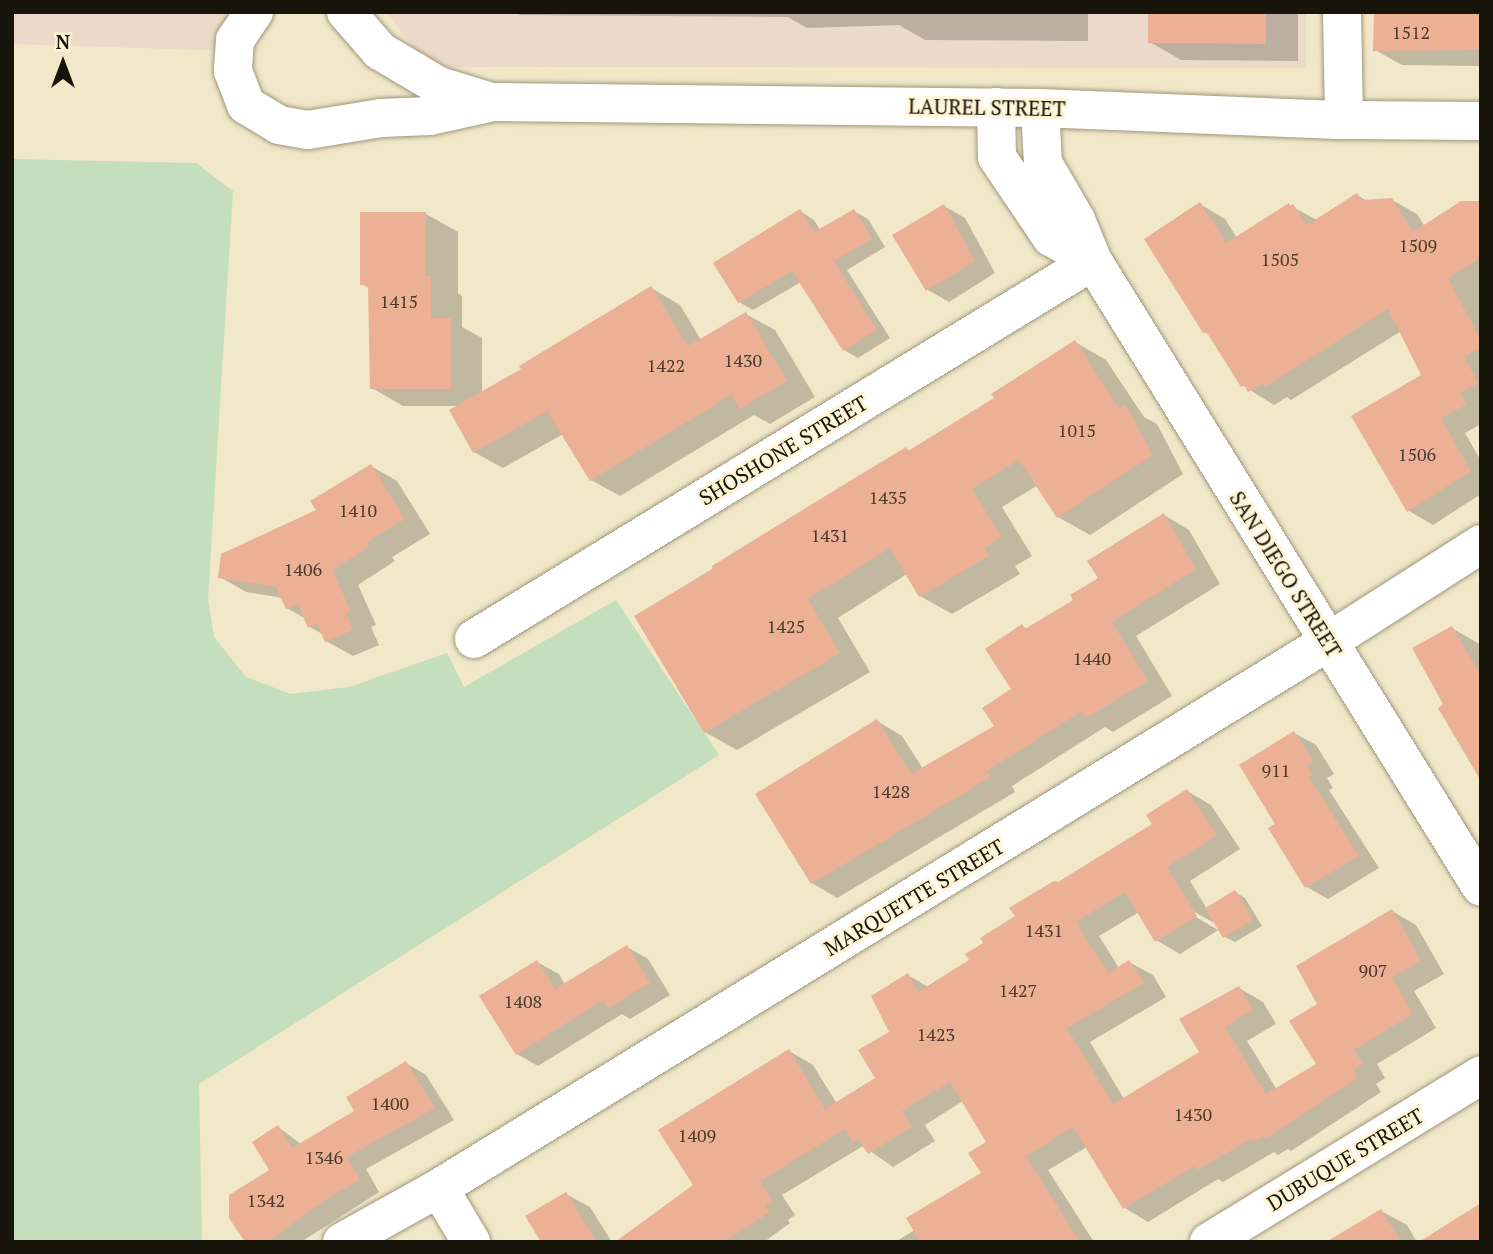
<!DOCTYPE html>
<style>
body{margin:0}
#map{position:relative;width:1493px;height:1254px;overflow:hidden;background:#f1e7c9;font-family:"PT Serif",serif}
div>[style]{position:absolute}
.education>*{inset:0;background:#ebdac9}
.green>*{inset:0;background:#c5debe}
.shadow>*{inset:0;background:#0003}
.building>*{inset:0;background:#ebb096}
.roads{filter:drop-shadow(0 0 2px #a1987c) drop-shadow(0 0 2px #a1987c)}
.minor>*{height:38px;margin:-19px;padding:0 19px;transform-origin:19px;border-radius:19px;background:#fff}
span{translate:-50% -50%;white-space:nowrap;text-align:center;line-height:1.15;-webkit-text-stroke:6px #fef4d6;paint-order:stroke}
.number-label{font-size:18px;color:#4c3b2c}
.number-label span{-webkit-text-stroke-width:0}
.street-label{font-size:21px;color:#171409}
.frame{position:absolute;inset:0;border:14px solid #171409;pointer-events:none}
.north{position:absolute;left:28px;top:28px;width:70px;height:70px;-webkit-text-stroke:5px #fef4d6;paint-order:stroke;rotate:0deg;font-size:19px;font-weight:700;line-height:28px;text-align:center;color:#171409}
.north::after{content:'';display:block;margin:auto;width:24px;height:32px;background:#171409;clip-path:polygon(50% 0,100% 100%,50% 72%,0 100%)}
</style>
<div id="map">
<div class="education">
<i style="clip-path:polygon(12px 12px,246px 12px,234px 51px,12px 44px)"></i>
<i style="clip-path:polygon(386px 12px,1306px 12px,1306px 68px,444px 67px,423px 59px)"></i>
</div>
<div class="green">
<i style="clip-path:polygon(12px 159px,196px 163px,233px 191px,208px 599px,214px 637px,246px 677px,290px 694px,349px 687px,447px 653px,464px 687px,616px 600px,719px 755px,199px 1084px,202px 1242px,12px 1242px)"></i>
</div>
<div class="shadow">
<i style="clip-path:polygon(515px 12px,1088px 12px,1088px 41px,925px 40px,899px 25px,807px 28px,788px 17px,520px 15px)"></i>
<i style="clip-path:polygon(1150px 12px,1298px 12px,1298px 61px,1181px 60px,1150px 42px)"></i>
<i style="clip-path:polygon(1481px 12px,1481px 66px,1402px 65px,1375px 50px)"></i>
<i style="clip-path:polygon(1357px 195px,1367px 201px,1392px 200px,1417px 214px,1425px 227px,1481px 203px,1481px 424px,1465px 433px,1481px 461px,1481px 494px,1433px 525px,1409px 511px,1423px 376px,1401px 331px,1291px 400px,1287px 397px,1274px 405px,1242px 385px,1211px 336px,1204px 332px,1200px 204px,1225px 219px,1237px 238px,1289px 205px,1317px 220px)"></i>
<i style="clip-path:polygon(944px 206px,965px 218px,995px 273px,949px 302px,928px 290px)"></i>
<i style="clip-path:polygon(800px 211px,814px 220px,820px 230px,854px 211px,868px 219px,885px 247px,847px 270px,890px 338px,858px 358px,844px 350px,801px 282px,753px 310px,739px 302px)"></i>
<i style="clip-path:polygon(426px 214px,458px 232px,458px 293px,462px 296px,462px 327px,482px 338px,482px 394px,651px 288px,680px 305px,701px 340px,746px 314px,775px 330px,815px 397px,770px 424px,754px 415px,620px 496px,591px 480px,563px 434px,503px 468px,474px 452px,460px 406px,403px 406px,372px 388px,369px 288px,362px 284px)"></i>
<i style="clip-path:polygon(1075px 342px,1106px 360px,1144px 417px,1157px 424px,1183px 474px,1090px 535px,1058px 517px,1038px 485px,1002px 507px,1032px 556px,1015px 566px,1020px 574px,952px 614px,920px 596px,907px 574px,838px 618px,870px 672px,737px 750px,705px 732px,636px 616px,906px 449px,910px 451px,996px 399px)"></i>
<i style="clip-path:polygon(371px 466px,397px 481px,430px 534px,392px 557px,395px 561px,358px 585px,376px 625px,371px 627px,379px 645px,353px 656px,326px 641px,324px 635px,310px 627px,306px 619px,287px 608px,283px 598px,246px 592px,220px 577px,319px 511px)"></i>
<i style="clip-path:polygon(1164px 515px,1189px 530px,1220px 584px,1136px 636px,1172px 696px,1113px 732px,1105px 727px,1012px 786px,1015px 792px,837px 898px,812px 883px,877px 721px,902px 736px,923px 769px,996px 727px,1013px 690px,1022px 626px,1027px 629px,1075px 600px)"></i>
<i style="clip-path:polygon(1452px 628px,1481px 645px,1481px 771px,1446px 704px)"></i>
<i style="clip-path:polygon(1294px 733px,1316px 745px,1334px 774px,1327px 778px,1333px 788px,1329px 790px,1379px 868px,1328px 899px,1307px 887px,1270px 829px,1278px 824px)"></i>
<i style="clip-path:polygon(evenodd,1187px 791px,1211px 805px,1240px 849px,1190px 881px,1207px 909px,1235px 892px,1245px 898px,1262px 926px,1235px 942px,1225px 937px,1220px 929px,1180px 954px,1156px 940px,1139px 912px,1099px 936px,1119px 968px,1129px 962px,1153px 975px,1166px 997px,1090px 1042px,1124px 1099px,1201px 1053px,1239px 988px,1263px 1002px,1276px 1024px,1247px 1041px,1277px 1090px,1318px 1065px,1320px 1004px,1392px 911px,1416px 925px,1444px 974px,1414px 991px,1436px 1028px,1377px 1064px,1385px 1078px,1376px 1084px,1381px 1092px,1291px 1151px,1288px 1149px,1278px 1155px,1274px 1152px,1223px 1182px,1218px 1179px,1148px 1222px,1125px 1208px,1087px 1147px,1048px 1170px,1094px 1242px,895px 1242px,915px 1230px,983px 1173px,989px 1142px,963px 1101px,925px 1125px,935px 1141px,893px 1167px,863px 1146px,782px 1195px,795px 1215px,788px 1220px,790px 1223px,764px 1242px,618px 1242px,695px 1185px,789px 1051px,813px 1065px,837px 1104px,877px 1079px,908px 975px,928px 987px,972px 961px,985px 943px,1059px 884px,1154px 825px,1187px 791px,1191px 910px,1218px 925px,1218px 930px,1189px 913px,1191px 910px)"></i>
<i style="clip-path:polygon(627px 947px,648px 959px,670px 995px,630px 1019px,622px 1014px,538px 1066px,517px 1054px,537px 962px,559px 974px,565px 985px)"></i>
<i style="clip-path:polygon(406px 1063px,426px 1075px,454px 1120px,366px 1169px,379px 1192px,301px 1242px,247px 1242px,271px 1171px,278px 1127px,301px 1144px,356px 1111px)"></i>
<i style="clip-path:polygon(566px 1194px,590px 1207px,612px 1242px,550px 1242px)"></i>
<i style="clip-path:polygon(1381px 1211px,1407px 1225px,1417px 1242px,1327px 1242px)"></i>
</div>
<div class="building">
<i style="clip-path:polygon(1148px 12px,1266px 12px,1266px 44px,1148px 43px)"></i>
<i style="clip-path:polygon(1374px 12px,1481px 12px,1481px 50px,1373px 51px)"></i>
<i style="clip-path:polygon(1357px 193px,1361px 200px,1392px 198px,1413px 232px,1461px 201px,1481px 201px,1481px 258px,1448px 278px,1481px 340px,1481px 348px,1464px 356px,1478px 383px,1460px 393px,1466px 405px,1441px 418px,1471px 471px,1407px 512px,1351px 416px,1421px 375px,1388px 309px,1265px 387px,1263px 383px,1248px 392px,1244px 385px,1241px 387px,1206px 331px,1203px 333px,1144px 239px,1200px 202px,1226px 243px,1289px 203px,1290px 206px,1293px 204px,1307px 225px)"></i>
<i style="clip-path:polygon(944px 204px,975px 261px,926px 291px,892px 235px)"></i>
<i style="clip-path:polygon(800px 209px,814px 232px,854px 209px,872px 239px,834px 261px,877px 330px,843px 351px,792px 271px,738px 303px,713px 263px)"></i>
<i style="clip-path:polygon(360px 212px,426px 212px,426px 276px,431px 276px,431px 318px,451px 318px,451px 389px,370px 389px,368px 285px,360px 285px)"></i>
<i style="clip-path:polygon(651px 286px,688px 346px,746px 312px,787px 381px,740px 409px,731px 395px,590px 481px,547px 411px,473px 453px,449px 410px,521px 369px,519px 366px)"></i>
<i style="clip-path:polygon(1075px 340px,1119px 408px,1125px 404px,1153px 455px,1057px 518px,1019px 460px,972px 489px,1002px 537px,985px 548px,989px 556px,919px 597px,890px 548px,808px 599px,840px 653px,704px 733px,634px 616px,713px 569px,712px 566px,835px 490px,906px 447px,908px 451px,994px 398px,991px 394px)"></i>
<i style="clip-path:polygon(371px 464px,405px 519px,367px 542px,370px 546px,333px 570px,350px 610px,346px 612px,353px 630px,325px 642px,317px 624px,308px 628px,298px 604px,286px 609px,276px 587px,218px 578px,221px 554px,316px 510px,310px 501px)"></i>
<i style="clip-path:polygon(1164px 513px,1196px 569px,1112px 622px,1148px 681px,1086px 718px,1082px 711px,987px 771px,991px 777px,811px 884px,755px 794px,877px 719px,911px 774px,994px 726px,982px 708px,1011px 689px,985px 649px,1022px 624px,1025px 629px,1073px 600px,1070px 595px,1098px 578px,1087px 561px)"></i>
<i style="clip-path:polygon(1452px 626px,1481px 676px,1481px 781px,1438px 708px,1443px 704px,1412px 648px)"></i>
<i style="clip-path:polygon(1294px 731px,1314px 762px,1307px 765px,1313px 775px,1309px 777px,1359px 856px,1305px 888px,1268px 828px,1275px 824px,1239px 765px)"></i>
<i style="clip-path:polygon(1187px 789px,1217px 835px,1167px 867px,1197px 916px,1155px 942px,1125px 892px,1076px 922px,1108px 973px,1129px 960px,1144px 983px,1067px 1028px,1113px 1104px,1199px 1052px,1179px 1019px,1239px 986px,1253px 1010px,1225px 1027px,1266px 1094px,1316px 1064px,1289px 1021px,1317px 1004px,1296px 966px,1392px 909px,1421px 960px,1392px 978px,1413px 1014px,1354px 1050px,1363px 1064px,1354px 1070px,1358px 1078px,1266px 1139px,1264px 1136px,1253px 1142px,1251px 1139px,1198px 1170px,1195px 1166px,1123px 1209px,1073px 1127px,1026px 1156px,1080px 1242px,920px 1242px,906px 1218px,981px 1173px,968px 1153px,986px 1142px,950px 1082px,902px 1111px,912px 1127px,868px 1154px,858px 1139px,853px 1142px,845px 1129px,760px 1181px,773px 1201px,765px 1206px,770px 1212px,724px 1242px,615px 1242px,693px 1185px,658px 1130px,789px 1049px,825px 1109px,875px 1078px,858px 1050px,889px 1032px,871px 996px,908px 973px,918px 992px,969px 960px,965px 954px,983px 943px,980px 938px,1015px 916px,1009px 908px,1054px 881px,1058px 882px,1152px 824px,1146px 815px)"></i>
<i style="clip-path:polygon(1235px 890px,1253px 920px,1223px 938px,1205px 908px)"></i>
<i style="clip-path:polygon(627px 945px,650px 983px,608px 1008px,603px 1000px,516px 1055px,479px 996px,537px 960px,555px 989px)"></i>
<i style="clip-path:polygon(406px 1061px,435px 1108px,347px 1157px,360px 1180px,327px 1199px,267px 1242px,245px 1242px,229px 1218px,229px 1195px,269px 1170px,252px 1142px,278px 1125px,292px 1148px,354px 1111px,346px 1097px)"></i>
<i style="clip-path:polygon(566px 1192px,597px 1242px,541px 1242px,525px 1216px)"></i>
<i style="clip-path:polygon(1481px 1203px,1481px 1242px,1419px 1242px)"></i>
<i style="clip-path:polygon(1381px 1209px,1401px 1242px,1326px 1242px)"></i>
</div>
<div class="roads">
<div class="minor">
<i style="left:254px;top:12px;width:34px;rotate:124deg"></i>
<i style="left:235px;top:40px;width:31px;rotate:94deg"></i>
<i style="left:233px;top:71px;width:36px;rotate:69deg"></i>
<i style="left:246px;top:105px;width:39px;rotate:31deg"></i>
<i style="left:279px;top:125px;width:29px;rotate:10deg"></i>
<i style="left:308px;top:130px;width:74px;rotate:-9.3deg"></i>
<i style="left:381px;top:118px;width:49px;rotate:-2.3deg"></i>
<i style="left:430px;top:116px;width:65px;rotate:-12.5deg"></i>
<i style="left:493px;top:102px;width:547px;rotate:0.63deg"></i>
<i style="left:1040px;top:108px;width:304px;rotate:2.3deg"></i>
<i style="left:1344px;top:120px;width:137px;rotate:0.4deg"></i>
<i style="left:346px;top:12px;width:52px;rotate:48.9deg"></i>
<i style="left:380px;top:51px;width:69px;rotate:30.7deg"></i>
<i style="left:439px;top:86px;width:54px;rotate:17.1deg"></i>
<i style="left:1342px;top:12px;width:108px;rotate:88.9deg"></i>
<i style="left:996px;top:107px;width:50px;rotate:88.9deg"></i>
<i style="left:997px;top:157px;width:97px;rotate:56deg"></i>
<i style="left:1051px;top:237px;width:48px;rotate:29.7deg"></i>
<i style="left:1040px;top:108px;width:55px;rotate:86.9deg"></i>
<i style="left:1043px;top:163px;width:66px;rotate:59.9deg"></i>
<i style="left:1076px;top:220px;width:44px;rotate:67.5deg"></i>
<i style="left:1093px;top:261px;width:736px;rotate:58.21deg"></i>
<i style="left:474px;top:639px;width:725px;rotate:-31.41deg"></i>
<i style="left:439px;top:1188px;width:63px;rotate:59.3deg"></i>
<i style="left:342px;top:1242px;width:111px;rotate:-29.1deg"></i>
<i style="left:439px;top:1188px;width:1043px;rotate:-31.56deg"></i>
<i style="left:1328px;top:642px;width:182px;rotate:-32.6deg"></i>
<i style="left:1209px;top:1242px;width:319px;rotate:-31.5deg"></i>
</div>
</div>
<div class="number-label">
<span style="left:1411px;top:32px">1512</span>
<span style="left:1418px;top:245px">1509</span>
<span style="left:1280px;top:259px">1505</span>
<span style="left:399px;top:301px">1415</span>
<span style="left:743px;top:360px">1430</span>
<span style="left:666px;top:365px">1422</span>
<span style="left:1077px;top:430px">1015</span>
<span style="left:1417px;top:454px">1506</span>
<span style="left:888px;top:497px">1435</span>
<span style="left:358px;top:510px">1410</span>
<span style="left:830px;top:535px">1431</span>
<span style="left:303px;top:569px">1406</span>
<span style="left:786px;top:626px">1425</span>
<span style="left:1092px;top:658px">1440</span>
<span style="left:1276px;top:770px">911</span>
<span style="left:891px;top:791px">1428</span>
<span style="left:1044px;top:930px">1431</span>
<span style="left:1373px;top:970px">907</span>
<span style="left:1018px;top:990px">1427</span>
<span style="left:523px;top:1001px">1408</span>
<span style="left:936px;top:1034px">1423</span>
<span style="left:390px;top:1103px">1400</span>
<span style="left:1193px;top:1114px">1430</span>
<span style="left:697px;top:1135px">1409</span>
<span style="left:324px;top:1157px">1346</span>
<span style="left:266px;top:1200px">1342</span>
</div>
<div class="street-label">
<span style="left:987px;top:107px;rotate:1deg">LAUREL STREET</span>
<span style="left:783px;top:450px;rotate:-31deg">SHOSHONE STREET</span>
<span style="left:1286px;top:574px;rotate:58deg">SAN DIEGO STREET</span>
<span style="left:914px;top:897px;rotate:-31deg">MARQUETTE STREET</span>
<span style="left:1345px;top:1159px;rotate:-31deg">DUBUQUE STREET</span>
</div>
<div class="frame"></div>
<div class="north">N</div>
</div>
